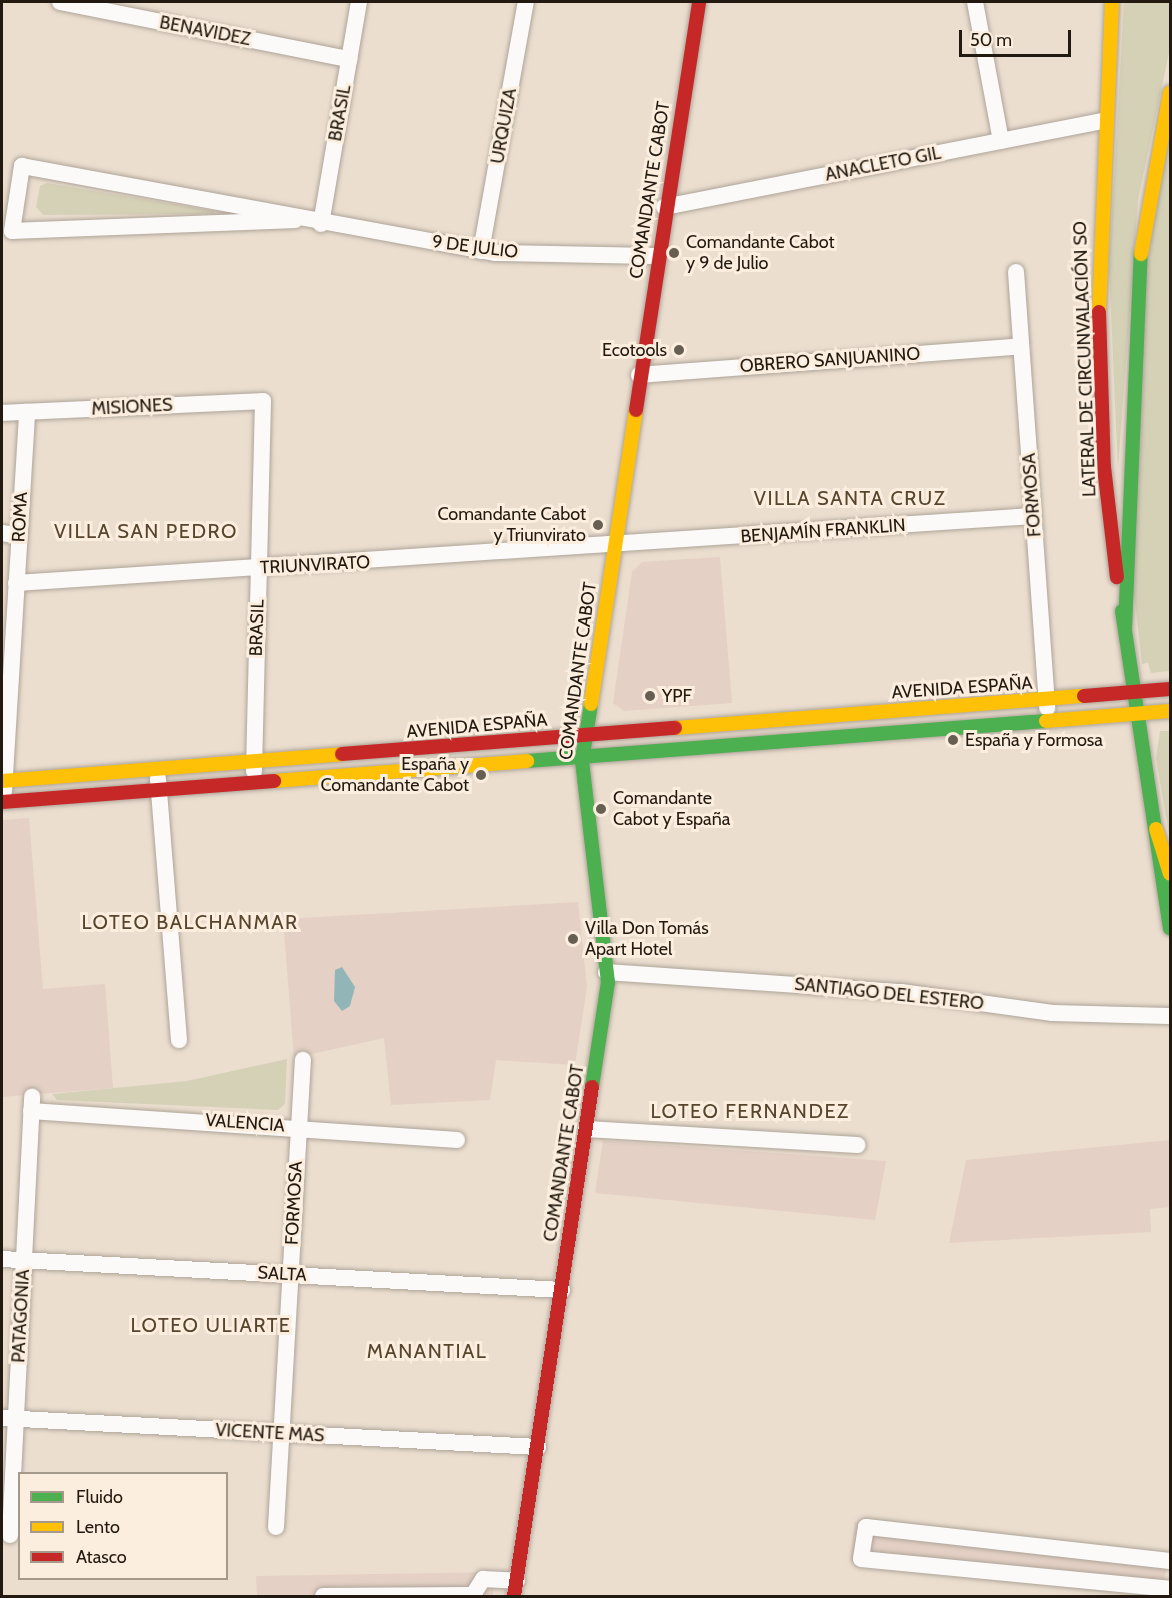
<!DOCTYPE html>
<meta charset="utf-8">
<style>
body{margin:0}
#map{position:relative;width:1172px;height:1598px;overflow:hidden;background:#ebdecf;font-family:Cabin,sans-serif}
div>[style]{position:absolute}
.commercial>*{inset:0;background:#e4d0c5}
.green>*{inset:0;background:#d5d1b7}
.water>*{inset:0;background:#92b6b8}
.roads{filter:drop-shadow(0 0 2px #aea499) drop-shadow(0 0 2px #aea499)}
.street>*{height:16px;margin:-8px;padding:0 8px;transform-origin:8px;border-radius:8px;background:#fcfaf8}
.fast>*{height:14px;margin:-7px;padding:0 7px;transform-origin:7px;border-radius:7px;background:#4caf50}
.slow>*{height:14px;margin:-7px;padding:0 7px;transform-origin:7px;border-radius:7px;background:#ffc107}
.jam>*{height:14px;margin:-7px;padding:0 7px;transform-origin:7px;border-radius:7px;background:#c62828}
.dots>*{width:16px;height:16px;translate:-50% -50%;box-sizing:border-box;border:3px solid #fceede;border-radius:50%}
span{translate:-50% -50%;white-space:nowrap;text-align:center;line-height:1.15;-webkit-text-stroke:6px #fceede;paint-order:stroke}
.street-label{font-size:18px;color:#221a10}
.poi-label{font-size:18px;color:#221a10}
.left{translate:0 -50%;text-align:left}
.right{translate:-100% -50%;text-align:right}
.neighbourhood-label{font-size:20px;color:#57452e;letter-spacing:1.5px}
.frame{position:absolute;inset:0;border:3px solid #221a10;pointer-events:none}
.legend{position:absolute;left:18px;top:1472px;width:210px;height:108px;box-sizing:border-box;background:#fceede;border:2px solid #a5998c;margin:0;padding:8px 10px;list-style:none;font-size:18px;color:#221a10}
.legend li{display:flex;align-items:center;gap:12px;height:30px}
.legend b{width:30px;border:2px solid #a5998c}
.scale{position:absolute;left:959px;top:30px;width:112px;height:27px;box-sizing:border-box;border:3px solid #221a10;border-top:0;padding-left:8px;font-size:18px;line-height:21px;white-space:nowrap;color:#221a10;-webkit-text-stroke:4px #fceede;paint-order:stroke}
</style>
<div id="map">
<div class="commercial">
<i style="clip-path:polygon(720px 557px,732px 703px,624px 711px,613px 703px,632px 572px,642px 562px)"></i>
<i style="clip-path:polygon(29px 818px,43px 989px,105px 984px,113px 1088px,2px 1097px,2px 820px)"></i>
<i style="clip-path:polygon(578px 902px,587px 987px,575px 1065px,496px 1060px,490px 1100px,391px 1105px,384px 1038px,294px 1058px,283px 919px)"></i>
<i style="clip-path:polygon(1170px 1140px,1170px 1207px,1150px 1209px,1151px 1232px,949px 1243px,966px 1160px)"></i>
<i style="clip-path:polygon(603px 1141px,607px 1141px,886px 1161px,875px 1220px,595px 1193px)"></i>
<i style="clip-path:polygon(855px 1522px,1169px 1555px,1162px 1591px,1083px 1582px,1083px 1589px,850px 1561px)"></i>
<i style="clip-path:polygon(498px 1572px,492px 1596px,257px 1596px,256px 1576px)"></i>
</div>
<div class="green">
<i style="clip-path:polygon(1124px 2px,1170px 2px,1170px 48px,1138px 200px,1118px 469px,1109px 269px)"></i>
<i style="clip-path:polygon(1170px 130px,1170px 671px,1151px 673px,1148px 663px,1142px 664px,1130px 558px,1144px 268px)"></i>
<i style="clip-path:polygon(47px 183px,214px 211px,214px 214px,43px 215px,36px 207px,40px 186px)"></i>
<i style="clip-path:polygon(1160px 731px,1170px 731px,1170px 840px,1156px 758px)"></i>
<i style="clip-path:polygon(287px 1059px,285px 1104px,278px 1110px,57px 1100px,52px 1094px,187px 1081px)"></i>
</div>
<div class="water">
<i style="clip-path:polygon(342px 967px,355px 987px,350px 1006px,342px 1011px,334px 1001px,335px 970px)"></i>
</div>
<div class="roads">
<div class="street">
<i style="left:60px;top:2px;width:295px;rotate:11.2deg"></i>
<i style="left:975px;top:2px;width:141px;rotate:79.4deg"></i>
<i style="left:664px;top:207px;width:447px;rotate:-11.1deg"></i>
<i style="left:295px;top:220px;width:283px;rotate:177.8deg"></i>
<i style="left:12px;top:231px;width:66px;rotate:-81.3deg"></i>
<i style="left:22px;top:166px;width:482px;rotate:10.4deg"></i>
<i style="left:496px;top:253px;width:161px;rotate:1.1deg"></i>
<i style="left:321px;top:224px;width:225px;rotate:-80.3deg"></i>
<i style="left:481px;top:251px;width:253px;rotate:-79.8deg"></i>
<i style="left:1016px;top:272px;width:437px;rotate:85.9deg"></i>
<i style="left:639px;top:375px;width:383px;rotate:-4.3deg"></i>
<i style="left:2px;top:413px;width:261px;rotate:-2.6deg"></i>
<i style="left:263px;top:401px;width:370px;rotate:91.4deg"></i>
<i style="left:2px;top:533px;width:17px;rotate:10deg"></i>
<i style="left:16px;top:583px;width:1019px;rotate:-3.77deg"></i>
<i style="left:158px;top:779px;width:262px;rotate:85.4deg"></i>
<i style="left:4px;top:791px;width:380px;rotate:-86.5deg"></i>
<i style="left:606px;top:972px;width:296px;rotate:3.9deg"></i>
<i style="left:901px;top:992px;width:153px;rotate:7.9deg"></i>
<i style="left:1053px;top:1013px;width:117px;rotate:1.5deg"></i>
<i style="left:31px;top:1111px;width:427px;rotate:3.9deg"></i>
<i style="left:586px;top:1129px;width:272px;rotate:3.4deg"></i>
<i style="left:2px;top:1259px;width:561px;rotate:3.17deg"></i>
<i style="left:2px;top:1418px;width:537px;rotate:3.1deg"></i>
<i style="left:276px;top:1527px;width:468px;rotate:-86.7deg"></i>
<i style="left:10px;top:1535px;width:439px;rotate:-87.1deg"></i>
<i style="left:1170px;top:1561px;width:306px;rotate:-173.6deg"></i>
<i style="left:866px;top:1527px;width:32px;rotate:99deg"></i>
<i style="left:861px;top:1559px;width:310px;rotate:5.5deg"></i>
<i style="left:323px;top:1596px;width:150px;rotate:-0.4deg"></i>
<i style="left:473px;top:1595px;width:19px;rotate:-58deg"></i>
<i style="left:483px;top:1579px;width:34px;rotate:3deg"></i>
</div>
<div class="fast">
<i style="left:1122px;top:611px;width:321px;rotate:81.4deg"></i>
<i style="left:1125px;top:628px;width:374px;rotate:-87.6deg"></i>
<i style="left:591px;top:704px;width:58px;rotate:99deg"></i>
<i style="left:582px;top:761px;width:223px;rotate:83.3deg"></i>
<i style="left:608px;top:982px;width:106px;rotate:98.7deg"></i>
<i style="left:527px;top:761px;width:521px;rotate:-4.41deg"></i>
</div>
<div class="slow">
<i style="left:1141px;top:254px;width:164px;rotate:-79.8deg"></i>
<i style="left:1099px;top:312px;width:310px;rotate:-87.6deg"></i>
<i style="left:591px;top:704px;width:297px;rotate:-81.3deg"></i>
<i style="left:1046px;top:721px;width:124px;rotate:-4.6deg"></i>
<i style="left:675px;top:728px;width:410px;rotate:-4.5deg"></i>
<i style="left:2px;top:781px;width:341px;rotate:-4.5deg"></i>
<i style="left:274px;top:781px;width:254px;rotate:-4.5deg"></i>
<i style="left:1156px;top:829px;width:47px;rotate:72.7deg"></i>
</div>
<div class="jam">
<i style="left:1099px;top:312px;width:155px;rotate:88.2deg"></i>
<i style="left:1104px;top:467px;width:111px;rotate:83.3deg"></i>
<i style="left:636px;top:410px;width:413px;rotate:-81.2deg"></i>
<i style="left:1084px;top:696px;width:86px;rotate:-4.7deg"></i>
<i style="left:342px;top:754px;width:334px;rotate:-4.5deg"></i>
<i style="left:2px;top:802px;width:273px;rotate:-4.4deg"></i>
<i style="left:514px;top:1596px;width:515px;rotate:-81.29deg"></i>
</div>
</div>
<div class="dots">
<i style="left:674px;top:253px;background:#685f53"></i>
<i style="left:679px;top:350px;background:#685f53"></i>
<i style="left:598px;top:525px;background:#685f53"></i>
<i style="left:650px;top:696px;background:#685f53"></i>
<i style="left:953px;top:740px;background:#685f53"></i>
<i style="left:481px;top:775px;background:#685f53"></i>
<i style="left:601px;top:809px;background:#685f53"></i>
<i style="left:573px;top:939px;background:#685f53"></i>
</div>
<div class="street-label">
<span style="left:205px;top:31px;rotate:11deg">BENAVIDEZ</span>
<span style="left:340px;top:113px;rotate:-80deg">BRASIL</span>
<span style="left:504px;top:126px;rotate:-80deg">URQUIZA</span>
<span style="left:883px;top:164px;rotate:-11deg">ANACLETO GIL</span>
<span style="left:650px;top:190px;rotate:-81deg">COMANDANTE CABOT</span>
<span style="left:475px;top:247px;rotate:7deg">9 DE JULIO</span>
<span style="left:1085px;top:359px;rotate:-92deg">LATERAL DE CIRCUNVALACIÓN SO</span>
<span style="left:830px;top:360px;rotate:-4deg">OBRERO SANJUANINO</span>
<span style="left:132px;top:407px;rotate:-3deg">MISIONES</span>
<span style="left:1032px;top:495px;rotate:-94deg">FORMOSA</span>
<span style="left:20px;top:517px;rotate:-87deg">ROMA</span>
<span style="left:823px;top:531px;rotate:-4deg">BENJAMÍN FRANKLIN</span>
<span style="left:315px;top:565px;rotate:-3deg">TRIUNVIRATO</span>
<span style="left:257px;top:628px;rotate:-88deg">BRASIL</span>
<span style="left:578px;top:671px;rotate:-82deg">COMANDANTE CABOT</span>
<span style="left:962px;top:688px;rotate:-4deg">AVENIDA ESPAÑA</span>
<span style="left:477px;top:726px;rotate:-5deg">AVENIDA ESPAÑA</span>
<span style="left:889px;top:994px;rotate:6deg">SANTIAGO DEL ESTERO</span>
<span style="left:245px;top:1123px;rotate:4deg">VALENCIA</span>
<span style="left:564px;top:1153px;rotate:-81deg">COMANDANTE CABOT</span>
<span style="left:294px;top:1203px;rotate:-87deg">FORMOSA</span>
<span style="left:282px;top:1274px;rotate:3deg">SALTA</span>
<span style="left:21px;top:1316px;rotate:-87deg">PATAGONIA</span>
<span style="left:270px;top:1433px;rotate:3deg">VICENTE MAS</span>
</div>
<div class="poi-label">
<span class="left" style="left:686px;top:253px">Comandante Cabot<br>y 9 de Julio</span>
<span class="right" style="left:667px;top:350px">Ecotools</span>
<span class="right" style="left:586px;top:525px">Comandante Cabot<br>y Triunvirato</span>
<span class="left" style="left:662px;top:696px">YPF</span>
<span class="left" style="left:965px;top:740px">España y Formosa</span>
<span class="right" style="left:469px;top:775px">España y<br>Comandante Cabot</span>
<span class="left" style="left:613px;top:809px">Comandante<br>Cabot y España</span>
<span class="left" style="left:585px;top:939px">Villa Don Tomás<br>Apart Hotel</span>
</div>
<div class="neighbourhood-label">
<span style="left:850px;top:498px">VILLA SANTA CRUZ</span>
<span style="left:146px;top:531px">VILLA SAN PEDRO</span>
<span style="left:190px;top:922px">LOTEO BALCHANMAR</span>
<span style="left:750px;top:1111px">LOTEO FERNANDEZ</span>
<span style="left:211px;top:1325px">LOTEO ULIARTE</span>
<span style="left:427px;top:1351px">MANANTIAL</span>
</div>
<div class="frame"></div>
<ul class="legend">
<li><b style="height:8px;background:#4caf50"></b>Fluido</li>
<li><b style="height:8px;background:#ffc107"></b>Lento</li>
<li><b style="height:8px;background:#c62828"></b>Atasco</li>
</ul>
<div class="scale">50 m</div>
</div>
